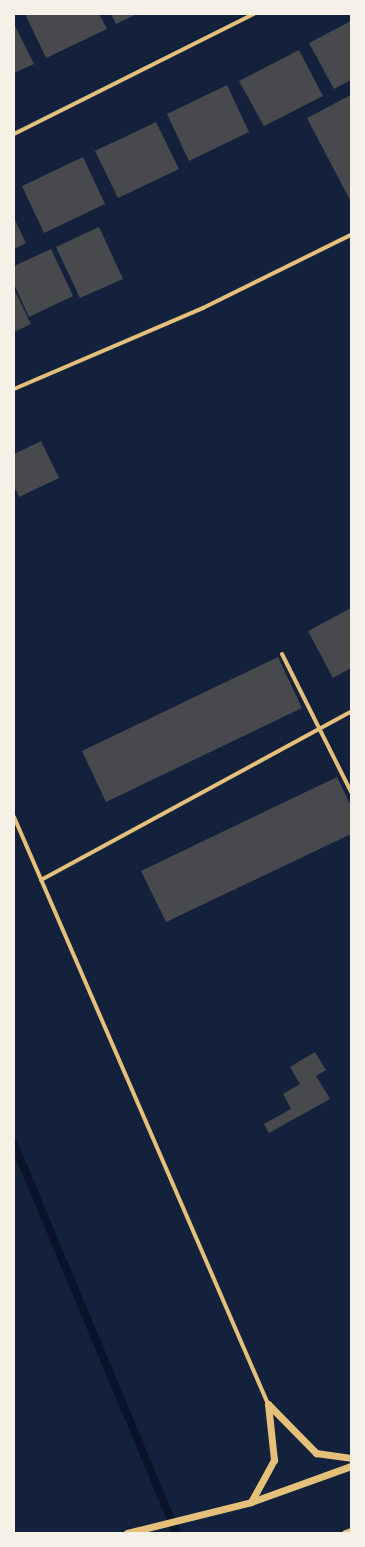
<!DOCTYPE html>
<style>
body{margin:0}
#map{position:relative;width:365px;height:1547px;overflow:hidden;background:#14213d;font-family:Jost,sans-serif}
div>[style]{position:absolute}
.stream>*{height:8px;margin:-4px;padding:0 4px;transform-origin:4px;border-radius:4px;background:#0b132b}
.building>*{inset:0;background:#48494c}
.minor>*{height:4px;margin:-2px;padding:0 2px;transform-origin:2px;border-radius:2px;background:#e5c07b}
.tertiary>*{height:7px;margin:-3.5px;padding:0 3.5px;transform-origin:3.5px;border-radius:3.5px;background:#e5c07b}
span{translate:-50% -50%;white-space:nowrap;text-align:center;line-height:1.15;-webkit-text-stroke:4px #f6f1e7;paint-order:stroke}
.frame{position:absolute;inset:0;border:15px solid #f6f1e7;pointer-events:none}
</style>
<div id="map">
<div class="stream">
<i style="left:14px;top:1144px;width:422px;rotate:67.3deg"></i>
</div>
<div class="building">
<i style="clip-path:polygon(25px 14px,99px 14px,107px 29px,46px 58px)"></i>
<i style="clip-path:polygon(111px 14px,137px 14px,116px 24px)"></i>
<i style="clip-path:polygon(351px 21px,351px 80px,334px 89px,309px 43px)"></i>
<i style="clip-path:polygon(14px 24px,34px 64px,14px 73px)"></i>
<i style="clip-path:polygon(299px 50px,323px 96px,264px 126px,239px 81px)"></i>
<i style="clip-path:polygon(227px 85px,249px 132px,189px 161px,167px 114px)"></i>
<i style="clip-path:polygon(351px 95px,351px 202px,307px 118px)"></i>
<i style="clip-path:polygon(156px 122px,179px 169px,118px 198px,95px 151px)"></i>
<i style="clip-path:polygon(83px 157px,105px 204px,44px 233px,22px 186px)"></i>
<i style="clip-path:polygon(14px 218px,26px 243px,14px 249px)"></i>
<i style="clip-path:polygon(99px 227px,123px 279px,80px 298px,56px 247px)"></i>
<i style="clip-path:polygon(51px 249px,73px 296px,29px 317px,14px 284px,14px 266px)"></i>
<i style="clip-path:polygon(14px 289px,31px 324px,14px 332px)"></i>
<i style="clip-path:polygon(41px 441px,59px 478px,19px 497px,14px 486px,14px 454px)"></i>
<i style="clip-path:polygon(351px 608px,351px 668px,333px 678px,308px 631px)"></i>
<i style="clip-path:polygon(278px 657px,302px 708px,106px 802px,82px 751px)"></i>
<i style="clip-path:polygon(337px 777px,351px 806px,351px 834px,166px 922px,141px 871px)"></i>
<i style="clip-path:polygon(315px 1052px,326px 1070px,316px 1076px,330px 1099px,269px 1133px,264px 1124px,291px 1109px,283px 1094px,300px 1084px,290px 1067px)"></i>
</div>
<div class="minor">
<i style="left:14px;top:134px;width:268px;rotate:-26.6deg"></i>
<i style="left:14px;top:389px;width:206px;rotate:-23.2deg"></i>
<i style="left:203px;top:308px;width:165px;rotate:-26.3deg"></i>
<i style="left:282px;top:654px;width:154px;rotate:63.4deg"></i>
<i style="left:14px;top:817px;width:640px;rotate:66.6deg"></i>
<i style="left:41px;top:880px;width:353px;rotate:-28.5deg"></i>
</div>
<div class="tertiary">
<i style="left:268px;top:1404px;width:69px;rotate:45.6deg"></i>
<i style="left:316px;top:1453px;width:35px;rotate:8deg"></i>
<i style="left:251px;top:1502px;width:48px;rotate:-61.3deg"></i>
<i style="left:274px;top:1460px;width:56px;rotate:-96.1deg"></i>
<i style="left:127px;top:1533px;width:128px;rotate:-14deg"></i>
<i style="left:251px;top:1502px;width:106px;rotate:-19.8deg"></i>
<i style="left:345px;top:1533px;width:6px;rotate:-18deg"></i>
</div>
<div class="frame"></div>
</div>
